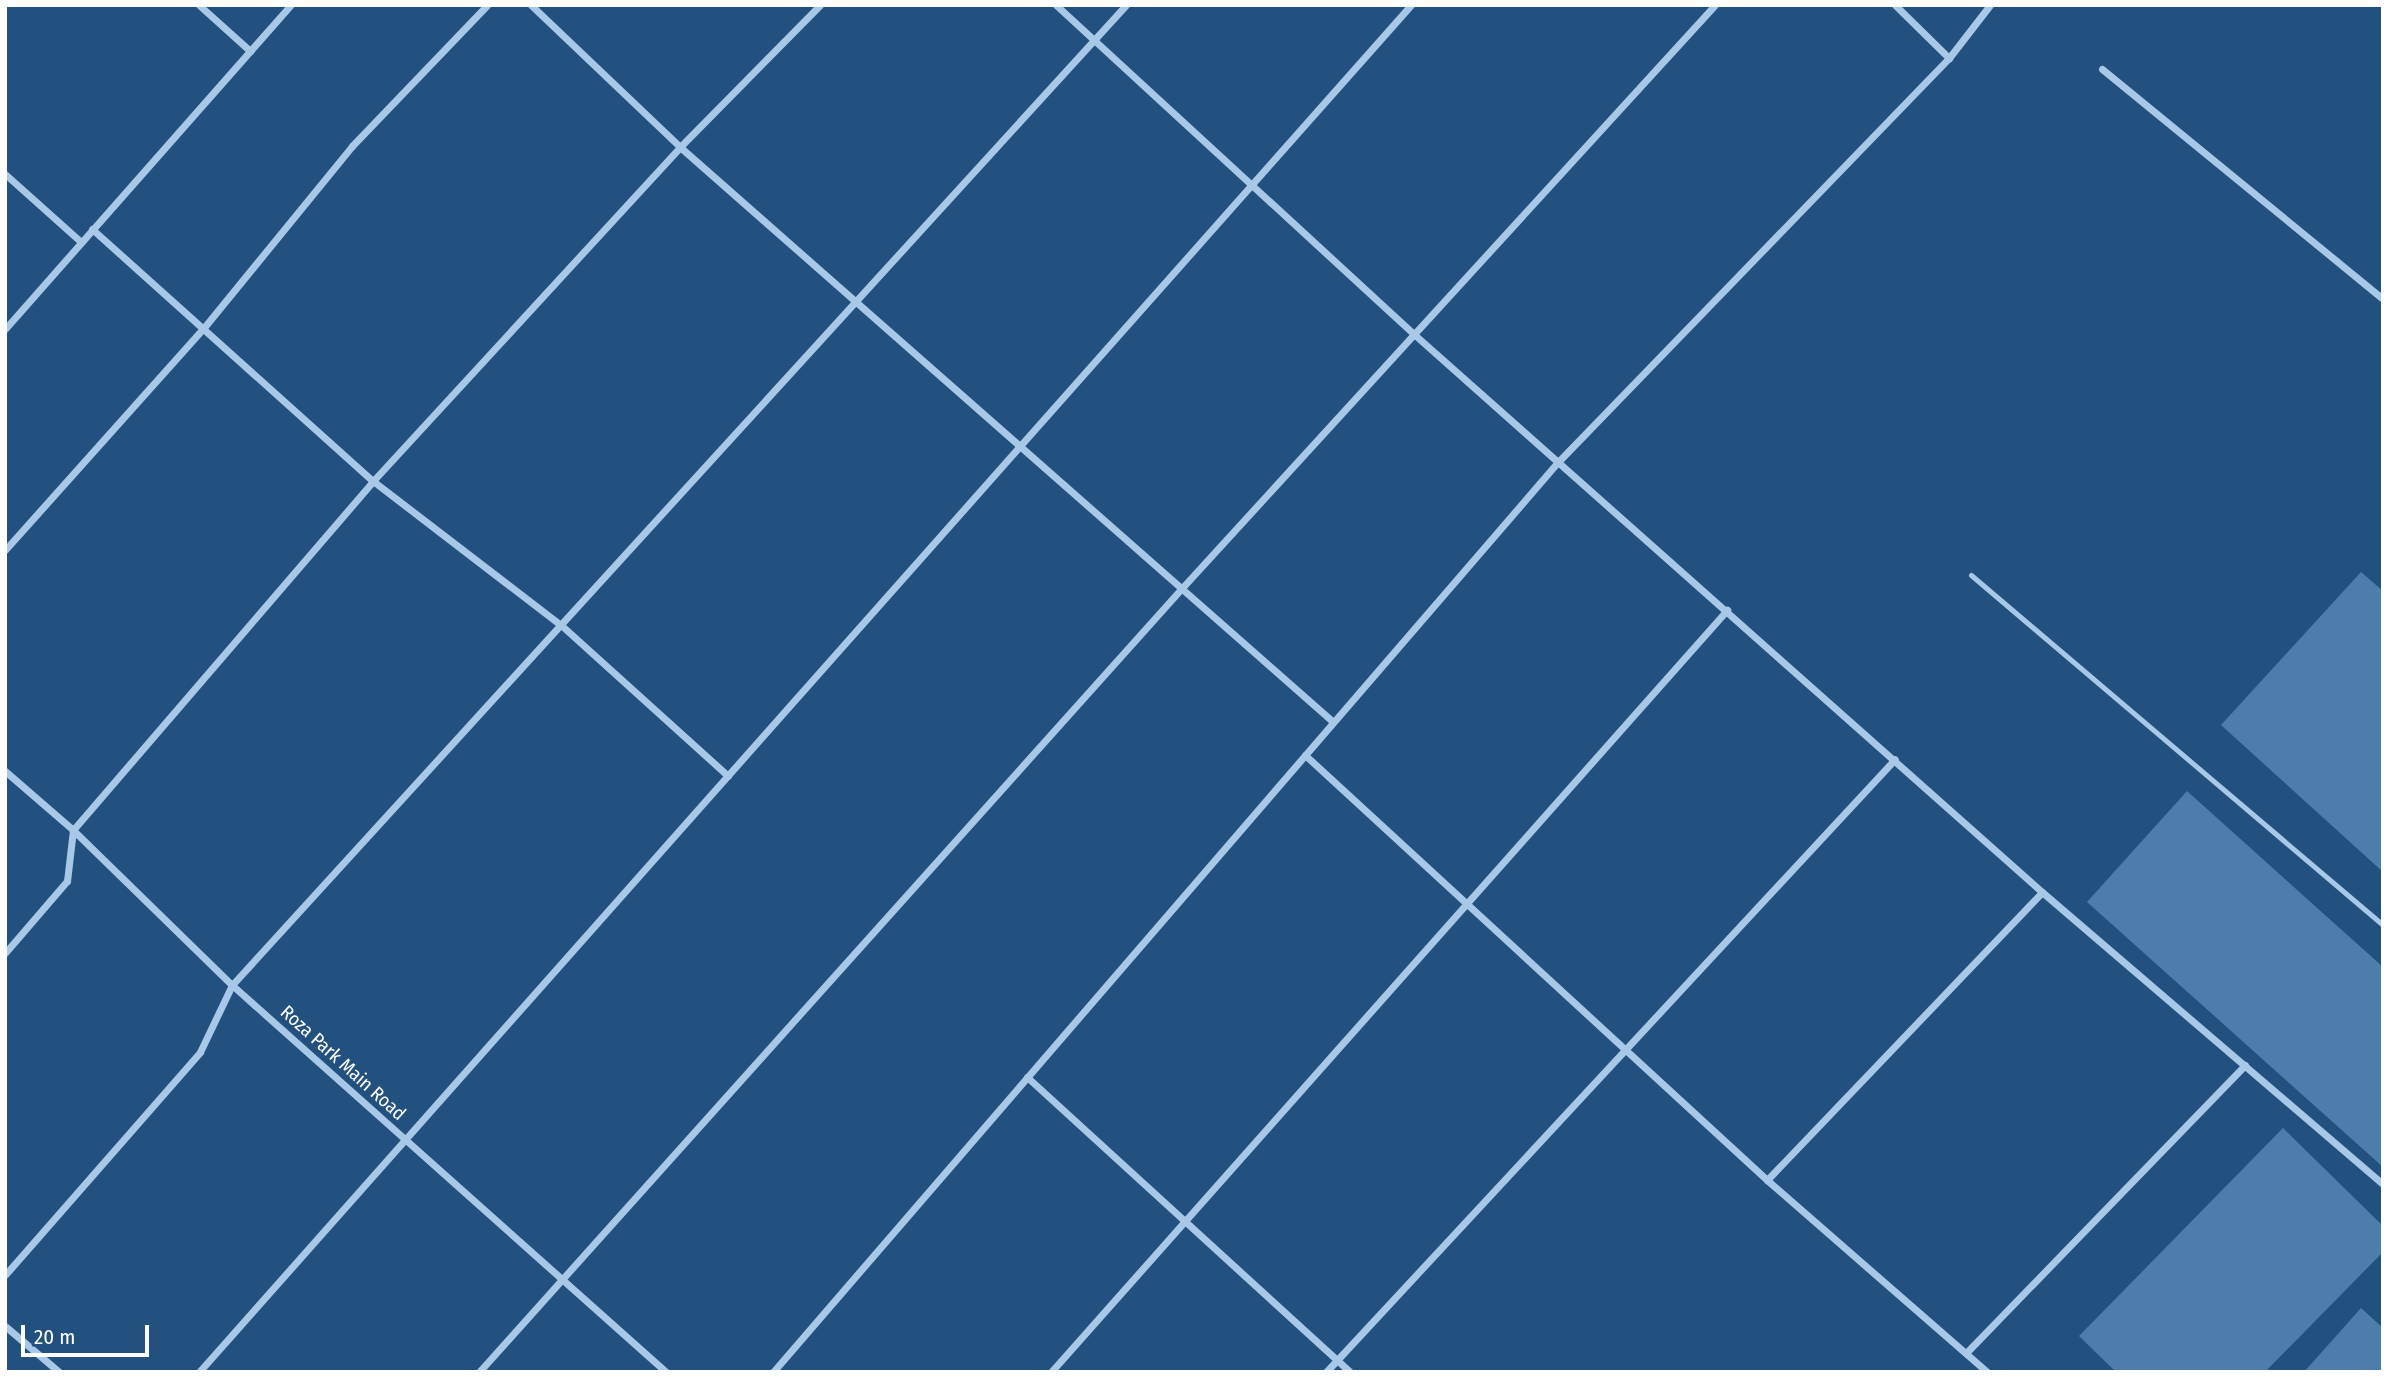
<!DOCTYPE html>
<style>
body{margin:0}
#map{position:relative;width:2388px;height:1377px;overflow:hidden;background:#225180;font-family:"Fira Sans Condensed",sans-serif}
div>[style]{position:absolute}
.building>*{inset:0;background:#4f7dab}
.lane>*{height:5px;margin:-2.5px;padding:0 2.5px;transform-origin:2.5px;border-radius:2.5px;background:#a8c8e7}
.street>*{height:7px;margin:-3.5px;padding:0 3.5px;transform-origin:3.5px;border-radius:3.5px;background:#a8c8e7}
span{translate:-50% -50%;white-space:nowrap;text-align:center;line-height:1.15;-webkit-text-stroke:5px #225180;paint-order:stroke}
.street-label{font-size:19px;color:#fff}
.frame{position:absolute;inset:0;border:7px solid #fff;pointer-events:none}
.scale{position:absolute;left:21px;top:1325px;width:128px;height:32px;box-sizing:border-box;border:4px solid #fff;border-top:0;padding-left:9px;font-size:21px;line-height:24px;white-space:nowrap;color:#fff;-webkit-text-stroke:5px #225180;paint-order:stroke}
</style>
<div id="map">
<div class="building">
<i style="clip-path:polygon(2361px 572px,2383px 591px,2383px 872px,2221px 725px)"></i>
<i style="clip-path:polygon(2187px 791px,2383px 967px,2383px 1167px,2087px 902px)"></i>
<i style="clip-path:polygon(2283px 1128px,2383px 1226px,2383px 1252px,2265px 1372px,2116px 1372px,2079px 1336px)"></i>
<i style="clip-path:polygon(2361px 1308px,2383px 1328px,2383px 1372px,2304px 1372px)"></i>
</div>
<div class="lane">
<i style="left:1971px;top:575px;width:541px;rotate:40.35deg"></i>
</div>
<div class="street">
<i style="left:199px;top:5px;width:69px;rotate:42deg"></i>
<i style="left:531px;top:5px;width:206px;rotate:43.6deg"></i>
<i style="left:680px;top:147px;width:867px;rotate:41.35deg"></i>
<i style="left:1056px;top:5px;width:489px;rotate:42.6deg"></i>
<i style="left:1416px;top:336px;width:837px;rotate:41.61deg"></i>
<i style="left:2042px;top:892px;width:449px;rotate:40.6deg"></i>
<i style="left:1895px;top:5px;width:76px;rotate:44.5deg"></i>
<i style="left:2102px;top:69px;width:363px;rotate:39.3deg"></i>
<i style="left:5px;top:174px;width:102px;rotate:41.8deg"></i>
<i style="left:92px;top:229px;width:377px;rotate:41.9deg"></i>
<i style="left:373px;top:481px;width:237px;rotate:37.5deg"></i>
<i style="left:561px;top:625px;width:225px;rotate:42.1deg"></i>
<i style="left:5px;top:329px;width:432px;rotate:-48.6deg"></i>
<i style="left:5px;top:550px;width:295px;rotate:-48.2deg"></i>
<i style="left:202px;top:330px;width:237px;rotate:-50.8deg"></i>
<i style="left:352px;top:146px;width:195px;rotate:-46.2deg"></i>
<i style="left:1305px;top:755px;width:628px;rotate:42.61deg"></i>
<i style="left:1767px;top:1180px;width:292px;rotate:41.1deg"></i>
<i style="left:5px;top:771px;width:90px;rotate:40.9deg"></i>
<i style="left:73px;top:830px;width:222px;rotate:44.3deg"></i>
<i style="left:232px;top:985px;width:581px;rotate:41.72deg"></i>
<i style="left:5px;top:953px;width:95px;rotate:-49.3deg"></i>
<i style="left:67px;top:881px;width:51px;rotate:-83.3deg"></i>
<i style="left:73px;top:830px;width:460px;rotate:-49.3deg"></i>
<i style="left:373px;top:481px;width:454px;rotate:-47.4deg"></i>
<i style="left:680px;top:147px;width:199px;rotate:-45.4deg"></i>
<i style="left:1027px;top:1077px;width:437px;rotate:42.4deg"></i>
<i style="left:1767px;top:1180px;width:398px;rotate:-46.3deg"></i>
<i style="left:5px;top:1275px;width:296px;rotate:-48.8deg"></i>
<i style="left:200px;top:1052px;width:74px;rotate:-64.5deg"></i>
<i style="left:232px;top:985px;width:1327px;rotate:-47.63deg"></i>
<i style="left:5px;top:1326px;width:71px;rotate:40.4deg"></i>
<i style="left:1966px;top:1353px;width:401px;rotate:-45.9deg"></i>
<i style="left:199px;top:1372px;width:1827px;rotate:-48.44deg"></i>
<i style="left:479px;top:1372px;width:1053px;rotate:-48.12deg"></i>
<i style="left:1182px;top:588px;width:790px;rotate:-47.57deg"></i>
<i style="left:773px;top:1372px;width:1202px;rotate:-49.22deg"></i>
<i style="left:1558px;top:462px;width:562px;rotate:-45.94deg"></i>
<i style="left:1949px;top:58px;width:67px;rotate:-52.3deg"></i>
<i style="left:1051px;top:1372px;width:1019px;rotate:-48.42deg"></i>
<i style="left:1326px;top:1372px;width:836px;rotate:-47.13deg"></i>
</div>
<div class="street-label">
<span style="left:343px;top:1063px;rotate:42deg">Roza Park Main Road</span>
</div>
<div class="frame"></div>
<div class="scale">20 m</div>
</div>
